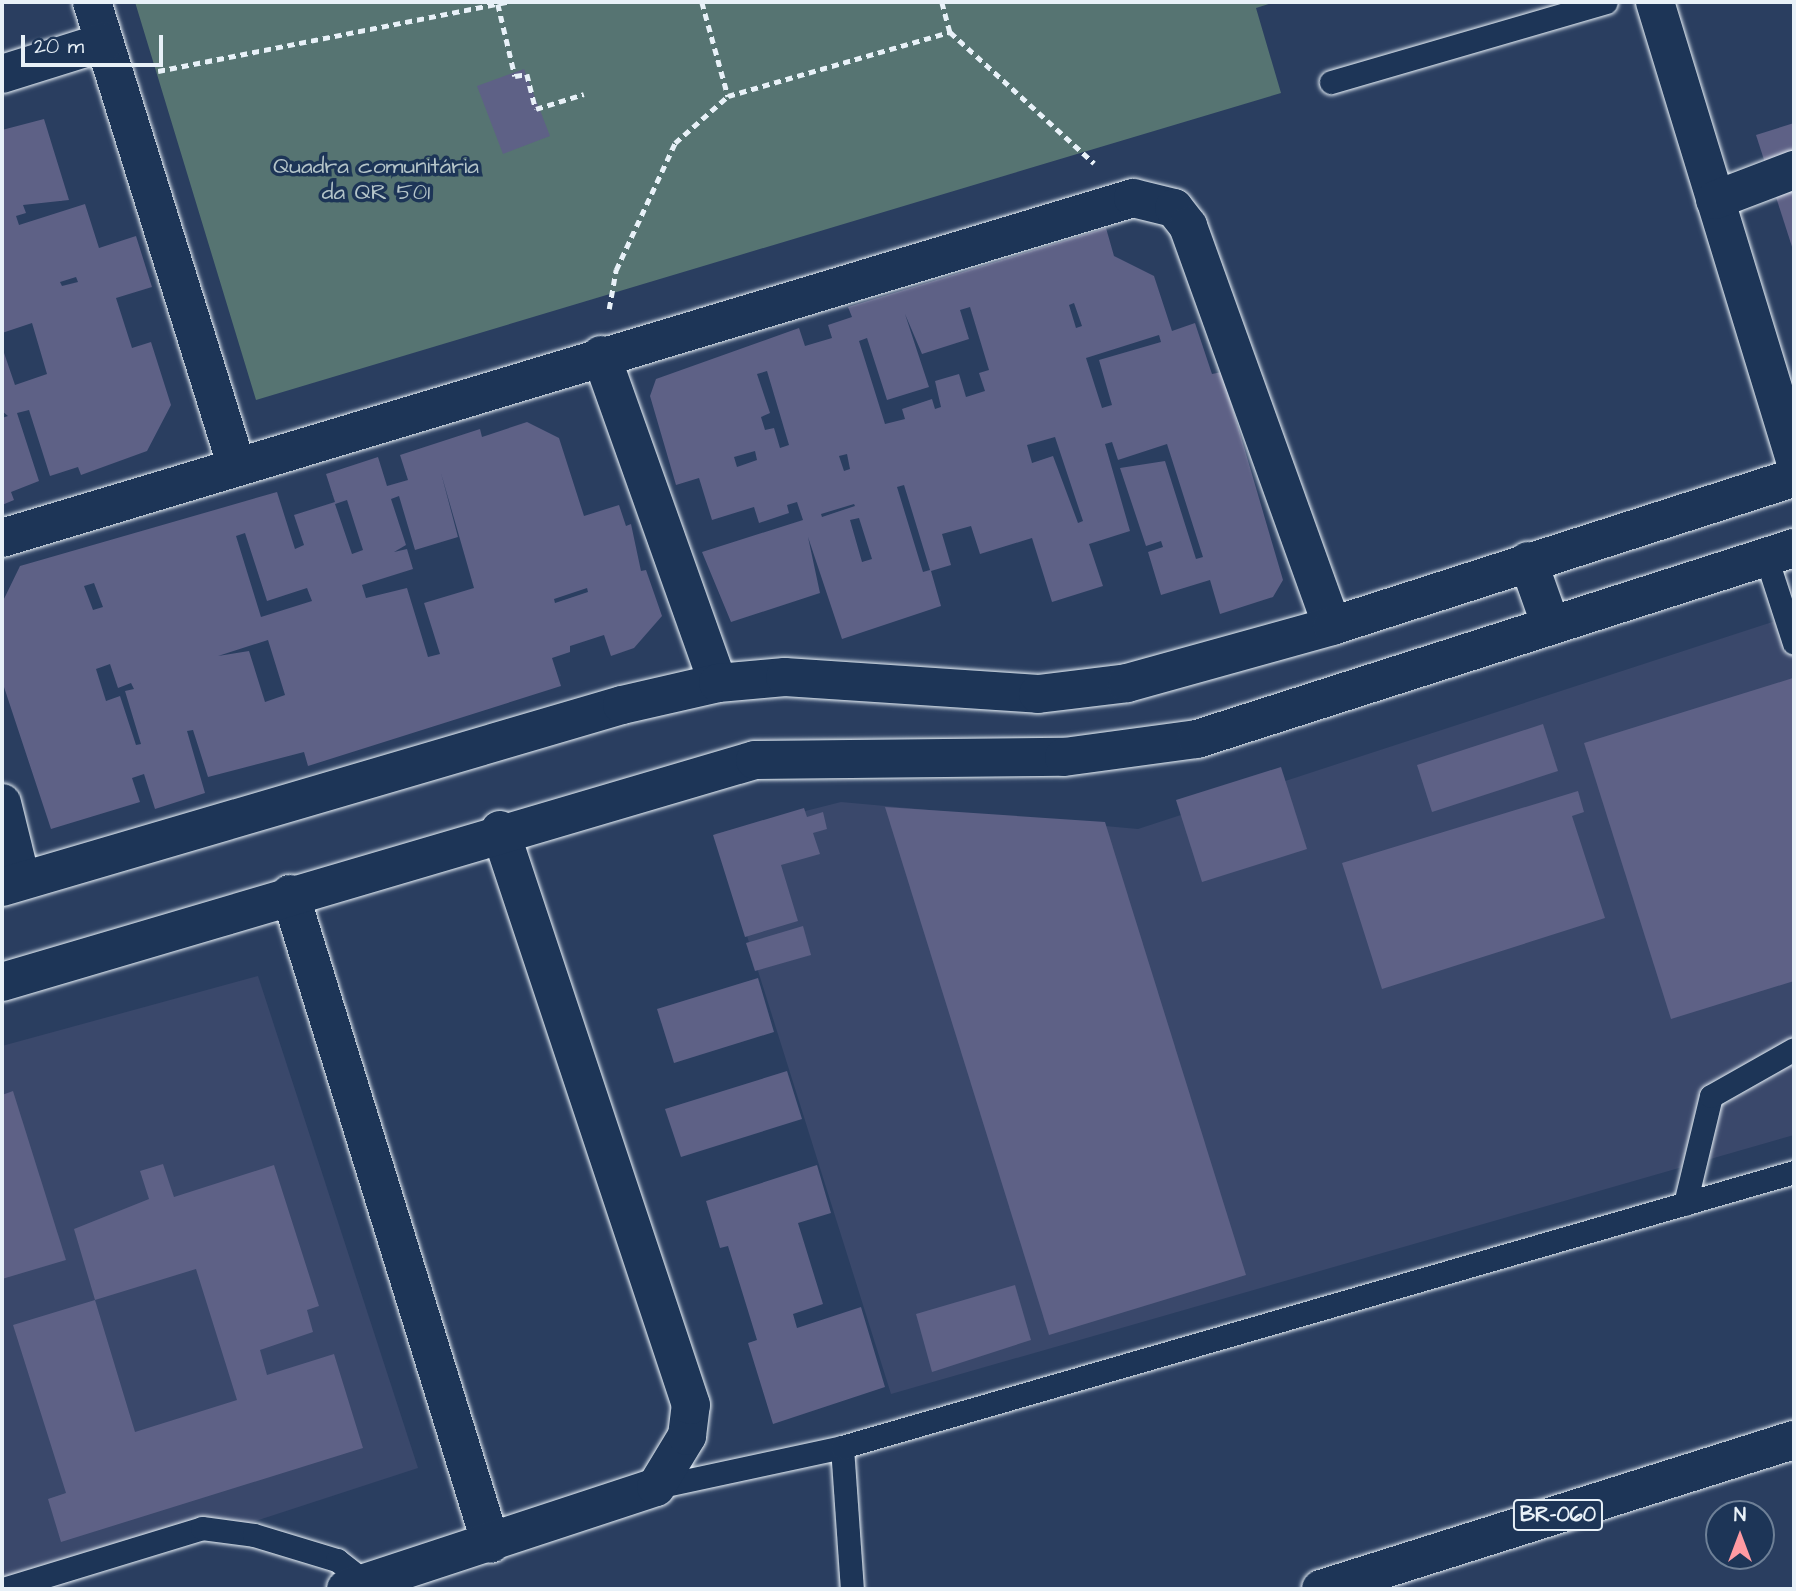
<!DOCTYPE html>
<meta charset="utf-8">
<style>
body{margin:0}
#map{position:relative;width:1796px;height:1591px;overflow:hidden;background:#2a3e60;font-family:"Architects Daughter",sans-serif}
div>[style]{position:absolute}
.built>*{inset:0;background:#3a486b}
.green>*{inset:0;background:#567472}
.building>*{inset:0;background:#5e6186}
.path>*{height:4.5px;margin-top:-2.25px;transform-origin:0;background:repeating-linear-gradient(90deg,#e8f1f8 0 7px,transparent 0 12px)}
.roads{filter:drop-shadow(0 0 2px #e8f1f8) drop-shadow(0 0 2px #e8f1f8)}
.lane>*{height:23px;margin:-11.5px;padding:0 11.5px;transform-origin:11.5px;border-radius:11.5px;background:#1d3557}
.street>*{height:38px;margin:-19px;padding:0 19px;transform-origin:19px;border-radius:19px;background:#1d3557}
.secondary>*{height:38px;margin:-19px;padding:0 19px;transform-origin:19px;border-radius:19px;background:#1d3557}
.highway>*{height:38px;margin:-19px;padding:0 19px;transform-origin:19px;border-radius:19px;background:#1d3557}
span{translate:-50% -50%;white-space:nowrap;text-align:center;line-height:1.15;-webkit-text-stroke:7px #1d3557;paint-order:stroke}
.shield-label span{padding:2px 5px;background:#1d3557;border:2px solid;border-radius:5px;-webkit-text-stroke-width:0}
.shield-label{font-size:21px;color:#e8f1f8;font-weight:700}
.park-label{font-size:23px;color:#b5c5c9}
.frame{position:absolute;inset:0;border:4px solid #e8f1f8;pointer-events:none}
.north{position:absolute;left:1705px;top:1500px;width:70px;height:70px;box-sizing:border-box;background:#1d3557;border:2px solid #6e8097;border-radius:50%;rotate:0deg;font-size:19px;font-weight:700;line-height:28px;text-align:center;color:#e8f1f8}
.north::after{content:'';display:block;margin:auto;width:24px;height:32px;background:#ff9aa2;clip-path:polygon(50% 0,100% 100%,50% 72%,0 100%)}
.scale{position:absolute;left:21px;top:35px;width:142px;height:32px;box-sizing:border-box;border:4px solid #e8f1f8;border-top:0;padding-left:9px;font-size:21px;line-height:24px;white-space:nowrap;color:#e8f1f8;-webkit-text-stroke:5px #1d3557;paint-order:stroke}
</style>
<div id="map">
<div class="built">
<i style="clip-path:polygon(1794px 615px,1794px 1135px,891px 1394px,715px 834px,841px 802px,1138px 829px)"></i>
<i style="clip-path:polygon(258px 976px,418px 1468px,47px 1589px,2px 1589px,2px 1046px)"></i>
</div>
<div class="green">
<i style="clip-path:polygon(135px 2px,1275px 2px,1256px 8px,1281px 93px,256px 400px)"></i>
</div>
<div class="building">
<i style="clip-path:polygon(524px 69px,550px 136px,503px 154px,477px 86px)"></i>
<i style="clip-path:polygon(evenodd,44px 119px,69px 200px,23px 205px,26px 213px,16px 216px,19px 225px,85px 204px,99px 248px,136px 236px,152px 287px,116px 298px,132px 348px,151px 342px,171px 405px,147px 451px,81px 475px,78px 467px,50px 476px,29px 410px,17px 413px,39px 481px,11px 492px,14px 500px,2px 505px,2px 418px,8px 416px,2px 411px,2px 347px,15px 385px,47px 374px,32px 323px,2px 333px,2px 130px,44px 119px,76px 277px,78px 282px,62px 286px,60px 282px,76px 277px)"></i>
<i style="clip-path:polygon(1794px 123px,1794px 253px,1756px 135px)"></i>
<i style="clip-path:polygon(evenodd,1106px 228px,1114px 256px,1154px 276px,1172px 331px,1195px 323px,1212px 374px,1222px 372px,1283px 580px,1273px 597px,1220px 614px,1210px 580px,1161px 595px,1148px 552px,1163px 547px,1161px 541px,1146px 546px,1120px 468px,1165px 461px,1196px 559px,1203px 557px,1167px 444px,1118px 460px,1112px 442px,1105px 444px,1130px 531px,1089px 544px,1103px 586px,1052px 602px,1032px 538px,980px 554px,971px 526px,942px 534px,951px 565px,931px 571px,941px 606px,842px 639px,808px 537px,820px 593px,731px 622px,702px 552px,803px 520px,797px 502px,787px 505px,789px 513px,759px 523px,754px 507px,712px 520px,699px 478px,676px 485px,650px 396px,656px 379px,799px 328px,805px 346px,832px 338px,828px 325px,852px 317px,848px 307px,1106px 228px,1074px 303px,1082px 326px,1076px 328px,1069px 305px,1074px 303px,1106px 228px,970px 307px,989px 370px,979px 373px,985px 391px,966px 397px,959px 374px,935px 381px,941px 407px,935px 409px,932px 399px,902px 409px,905px 419px,885px 424px,859px 341px,867px 338px,887px 400px,929px 387px,905px 314px,922px 354px,969px 339px,960px 310px,970px 307px,1106px 228px,1159px 335px,1161px 342px,1099px 360px,1112px 405px,1102px 408px,1086px 358px,1159px 335px,1106px 228px,767px 371px,789px 445px,780px 448px,774px 428px,765px 430px,761px 417px,770px 413px,757px 374px,767px 371px,1106px 228px,1055px 437px,1083px 521px,1078px 523px,1053px 456px,1032px 463px,1027px 445px,1055px 437px,1106px 228px,755px 451px,757px 460px,737px 467px,734px 457px,755px 451px,1106px 228px,847px 454px,850px 469px,844px 471px,839px 456px,847px 454px,1106px 228px,904px 485px,930px 570px,923px 572px,897px 487px,904px 485px,1106px 228px,854px 504px,855px 506px,822px 517px,821px 514px,854px 504px,1106px 228px,859px 518px,872px 559px,862px 562px,850px 520px,859px 518px)"></i>
<i style="clip-path:polygon(evenodd,527px 422px,559px 438px,584px 516px,619px 505px,626px 526px,631px 524px,641px 571px,646px 570px,662px 616px,634px 648px,611px 656px,604px 635px,570px 646px,570px 652px,552px 658px,561px 686px,308px 766px,304px 752px,208px 777px,193px 730px,187px 731px,205px 793px,155px 809px,144px 774px,132px 778px,140px 802px,51px 829px,2px 681px,2px 603px,20px 566px,277px 492px,295px 549px,304px 545px,294px 515px,335px 502px,326px 474px,378px 457px,387px 486px,408px 480px,400px 455px,480px 429px,482px 437px,527px 422px,441px 473px,474px 588px,424px 603px,440px 654px,428px 657px,407px 588px,366px 598px,362px 585px,413px 569px,407px 549px,394px 552px,406px 545px,391px 499px,399px 496px,415px 550px,458px 537px,441px 473px,527px 422px,347px 500px,363px 550px,352px 554px,335px 504px,347px 500px,527px 422px,245px 533px,267px 601px,307px 588px,312px 601px,261px 617px,236px 536px,245px 533px,527px 422px,94px 583px,103px 607px,93px 610px,84px 586px,94px 583px,527px 422px,587px 588px,588px 592px,555px 603px,554px 599px,587px 588px,527px 422px,268px 640px,285px 695px,265px 702px,249px 651px,218px 656px,268px 640px,527px 422px,110px 664px,118px 688px,131px 683px,134px 689px,125px 691px,141px 744px,136px 745px,120px 696px,106px 701px,96px 669px,110px 664px)"></i>
<i style="clip-path:polygon(1793px 678px,1794px 981px,1671px 1019px,1584px 743px)"></i>
<i style="clip-path:polygon(1543px 724px,1558px 771px,1432px 812px,1417px 765px)"></i>
<i style="clip-path:polygon(1281px 767px,1307px 849px,1202px 882px,1176px 800px)"></i>
<i style="clip-path:polygon(1578px 791px,1584px 812px,1572px 816px,1605px 918px,1382px 989px,1342px 863px)"></i>
<i style="clip-path:polygon(885px 807px,1105px 822px,1246px 1275px,1049px 1335px)"></i>
<i style="clip-path:polygon(804px 808px,807px 817px,823px 812px,827px 829px,813px 833px,820px 854px,781px 865px,798px 921px,745px 937px,713px 835px)"></i>
<i style="clip-path:polygon(803px 926px,811px 955px,755px 971px,746px 943px)"></i>
<i style="clip-path:polygon(758px 978px,774px 1032px,674px 1063px,657px 1009px)"></i>
<i style="clip-path:polygon(787px 1071px,802px 1119px,681px 1157px,665px 1109px)"></i>
<i style="clip-path:polygon(13px 1091px,66px 1260px,2px 1279px,2px 1095px)"></i>
<i style="clip-path:polygon(evenodd,163px 1164px,174px 1197px,274px 1165px,319px 1306px,307px 1310px,313px 1332px,260px 1350px,267px 1375px,334px 1354px,363px 1448px,61px 1542px,48px 1499px,66px 1493px,13px 1325px,95px 1300px,74px 1229px,149px 1199px,140px 1171px,163px 1164px,196px 1269px,237px 1400px,135px 1432px,95px 1300px,196px 1269px)"></i>
<i style="clip-path:polygon(817px 1165px,831px 1213px,798px 1223px,823px 1304px,793px 1314px,797px 1328px,861px 1307px,885px 1387px,773px 1424px,748px 1343px,757px 1340px,728px 1246px,720px 1248px,706px 1201px)"></i>
<i style="clip-path:polygon(1015px 1285px,1031px 1340px,932px 1372px,916px 1314px)"></i>
</div>
<div class="path">
<i style="left:702px;top:2px;width:98px;rotate:74.5deg"></i>
<i style="left:942px;top:2px;width:31px;rotate:75deg"></i>
<i style="left:498px;top:4px;width:74px;rotate:76.7deg"></i>
<i style="left:515px;top:76px;width:12px;rotate:-9deg"></i>
<i style="left:527px;top:74px;width:36px;rotate:76deg"></i>
<i style="left:536px;top:109px;width:50px;rotate:-17.4deg"></i>
<i style="left:158px;top:71px;width:356px;rotate:-11.2deg"></i>
<i style="left:609px;top:309px;width:40px;rotate:-80deg"></i>
<i style="left:616px;top:270px;width:140px;rotate:-65.1deg"></i>
<i style="left:675px;top:143px;width:71px;rotate:-41.6deg"></i>
<i style="left:728px;top:96px;width:231px;rotate:-16.1deg"></i>
<i style="left:950px;top:32px;width:195px;rotate:42.3deg"></i>
</div>
<div class="roads">
<div class="lane">
<i style="left:1331px;top:82px;width:286px;rotate:-16.2deg"></i>
<i style="left:1766px;top:557px;width:90px;rotate:72deg"></i>
<i style="left:1685px;top:1204px;width:111px;rotate:-76.5deg"></i>
<i style="left:1711px;top:1096px;width:95px;rotate:-29.5deg"></i>
<i style="left:842px;top:1447px;width:142px;rotate:86deg"></i>
<i style="left:656px;top:1487px;width:190px;rotate:-12.1deg"></i>
<i style="left:842px;top:1447px;width:991px;rotate:-16.11deg"></i>
<i style="left:3px;top:1589px;width:208px;rotate:-17deg"></i>
<i style="left:202px;top:1528px;width:52px;rotate:7.7deg"></i>
<i style="left:254px;top:1535px;width:87px;rotate:16.8deg"></i>
<i style="left:337px;top:1560px;width:37px;rotate:38deg"></i>
</div>
<div class="street">
<i style="left:92px;top:2px;width:483px;rotate:72.7deg"></i>
<i style="left:1655px;top:2px;width:477px;rotate:73deg"></i>
<i style="left:2px;top:74px;width:107px;rotate:-17.4deg"></i>
<i style="left:1715px;top:200px;width:85px;rotate:-20.8deg"></i>
<i style="left:601px;top:355px;width:348px;rotate:70.4deg"></i>
<i style="left:2px;top:538px;width:1181px;rotate:-16.73deg"></i>
<i style="left:1133px;top:198px;width:42px;rotate:13.7deg"></i>
<i style="left:1174px;top:208px;width:23px;rotate:52deg"></i>
<i style="left:1188px;top:226px;width:425px;rotate:70.2deg"></i>
<i style="left:2px;top:803px;width:79px;rotate:76.1deg"></i>
<i style="left:290px;top:894px;width:680px;rotate:72.82deg"></i>
<i style="left:346px;top:1589px;width:326px;rotate:-18.2deg"></i>
<i style="left:656px;top:1487px;width:60px;rotate:-58.7deg"></i>
<i style="left:687px;top:1436px;width:31px;rotate:-83deg"></i>
<i style="left:691px;top:1405px;width:606px;rotate:-108.38deg"></i>
</div>
<div class="secondary">
<i style="left:1528px;top:561px;width:66px;rotate:70.5deg"></i>
<i style="left:2px;top:887px;width:646px;rotate:-16.36deg"></i>
<i style="left:622px;top:705px;width:98px;rotate:-12.9deg"></i>
<i style="left:718px;top:683px;width:67px;rotate:-5.1deg"></i>
<i style="left:785px;top:677px;width:254px;rotate:3.8deg"></i>
<i style="left:1038px;top:694px;width:90px;rotate:-7deg"></i>
<i style="left:1127px;top:683px;width:213px;rotate:-15.5deg"></i>
<i style="left:1332px;top:626px;width:485px;rotate:-17.8deg"></i>
<i style="left:2px;top:982px;width:785px;rotate:-16.43deg"></i>
<i style="left:755px;top:760px;width:309px;rotate:-0.6deg"></i>
<i style="left:1064px;top:757px;width:134px;rotate:-7.7deg"></i>
<i style="left:1197px;top:739px;width:627px;rotate:-17.74deg"></i>
</div>
<div class="highway">
<i style="left:1321px;top:1589px;width:496px;rotate:-17.5deg"></i>
</div>
</div>
<div class="shield-label">
<span style="left:1558px;top:1515px">BR-060</span>
</div>
<div class="park-label">
<span style="left:376px;top:179px">Quadra comunitária<br>da QR 501</span>
</div>
<div class="frame"></div>
<div class="north">N</div>
<div class="scale">20 m</div>
</div>
